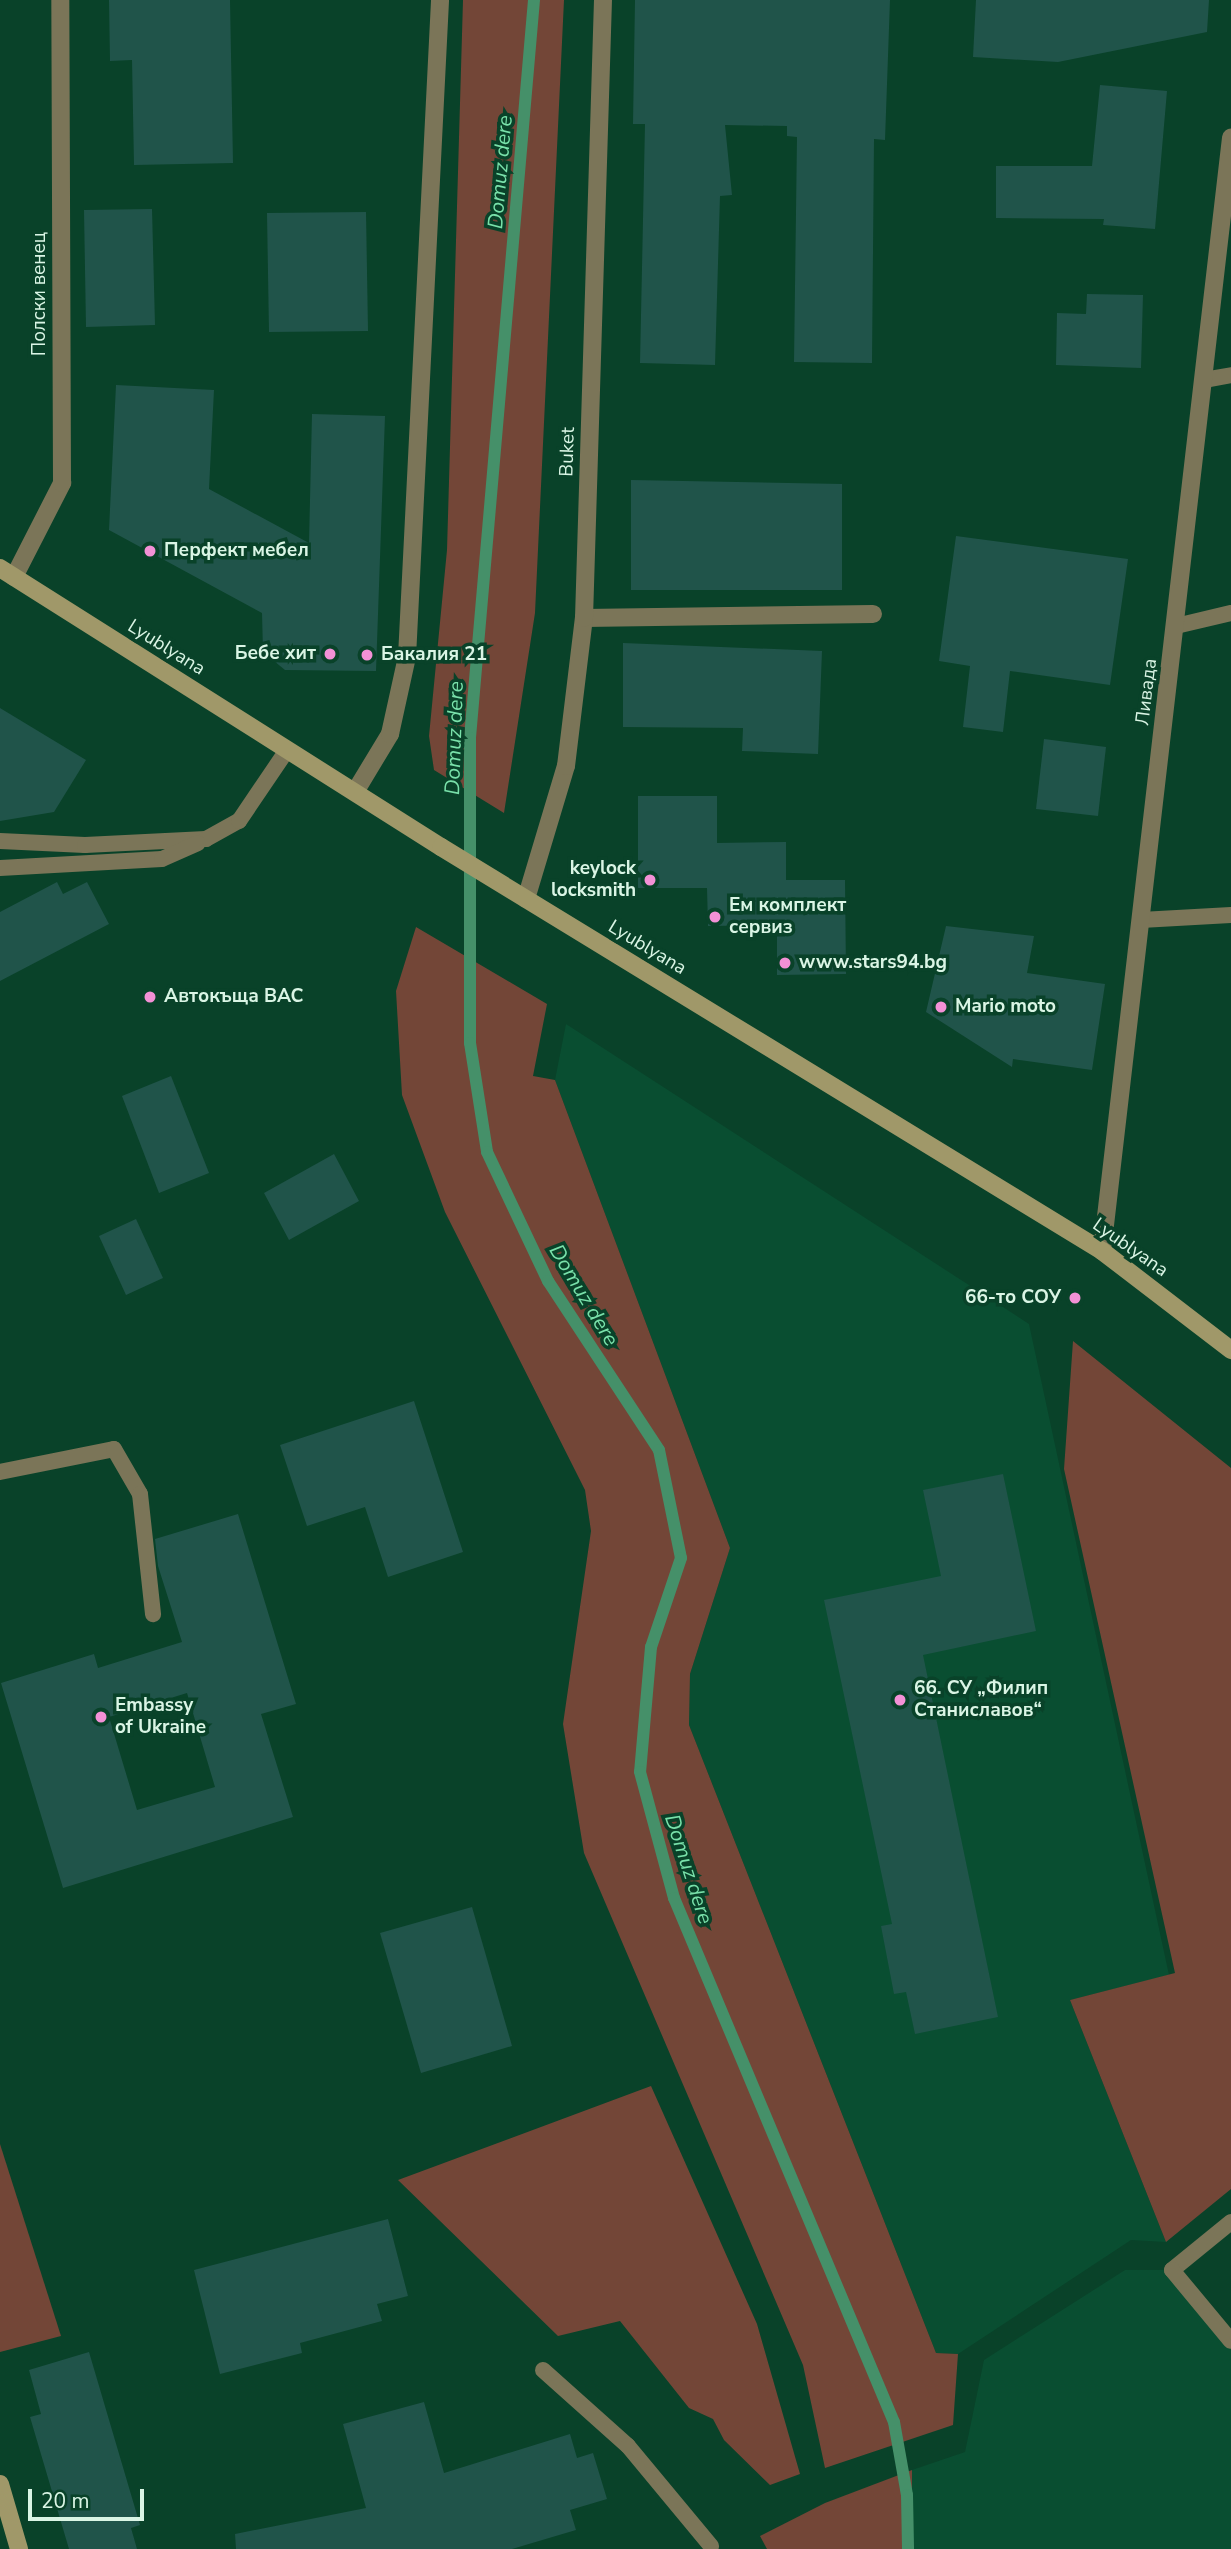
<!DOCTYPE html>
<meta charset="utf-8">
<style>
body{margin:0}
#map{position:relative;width:1231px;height:2549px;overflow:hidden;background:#094229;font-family:"Nunito Sans",sans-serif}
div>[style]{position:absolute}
.built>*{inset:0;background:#094e31}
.green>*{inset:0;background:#734637}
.stream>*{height:12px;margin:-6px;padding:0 6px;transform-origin:6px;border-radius:6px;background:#459069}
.building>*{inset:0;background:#20544a}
.lane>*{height:16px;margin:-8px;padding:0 8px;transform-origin:8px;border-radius:8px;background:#7b7558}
.street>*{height:18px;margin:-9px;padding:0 9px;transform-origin:9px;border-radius:9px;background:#7b7558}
.secondary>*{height:18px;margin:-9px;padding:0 9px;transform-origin:9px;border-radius:9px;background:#a09869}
.dots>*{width:19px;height:19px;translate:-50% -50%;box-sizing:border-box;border:4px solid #094229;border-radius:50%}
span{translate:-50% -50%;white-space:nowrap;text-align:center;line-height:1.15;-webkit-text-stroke:7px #094229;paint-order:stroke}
.street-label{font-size:19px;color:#daf5e5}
.poi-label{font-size:19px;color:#daf5e5;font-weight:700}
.left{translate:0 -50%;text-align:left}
.right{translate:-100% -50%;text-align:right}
.water-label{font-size:21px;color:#79e1aa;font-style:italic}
.scale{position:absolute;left:28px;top:2489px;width:116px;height:32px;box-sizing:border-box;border:4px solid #daf5e5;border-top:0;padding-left:9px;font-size:21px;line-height:24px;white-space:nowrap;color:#daf5e5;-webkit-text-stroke:5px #094229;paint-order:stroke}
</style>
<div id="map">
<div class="built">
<i style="clip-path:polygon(566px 1024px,1029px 1324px,1169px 1975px,1070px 2000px,1166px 2242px,1131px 2240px,958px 2354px,936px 2353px,689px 1725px,690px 1674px,730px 1548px,555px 1080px)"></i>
<i style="clip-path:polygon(1125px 2270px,1172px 2270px,1231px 2341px,1231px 2549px,912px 2549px,912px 2470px,965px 2452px,984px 2360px)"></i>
</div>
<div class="green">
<i style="clip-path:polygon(463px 0,564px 0,535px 613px,504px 813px,434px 770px,429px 736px,447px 550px)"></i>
<i style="clip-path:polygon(416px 927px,547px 1004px,533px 1076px,555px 1080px,730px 1548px,690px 1674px,689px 1725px,936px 2353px,958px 2354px,953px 2425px,825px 2468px,803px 2365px,584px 1853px,563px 1724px,591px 1531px,585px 1490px,445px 1212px,402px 1095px,396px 991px)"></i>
<i style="clip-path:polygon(1073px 1341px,1231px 1468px,1231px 2189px,1166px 2242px,1070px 2000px,1175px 1973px,1064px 1469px)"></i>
<i style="clip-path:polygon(651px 2086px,757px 2324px,800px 2474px,770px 2485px,724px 2440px,713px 2419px,689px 2408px,620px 2321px,558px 2336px,398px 2180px)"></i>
<i style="clip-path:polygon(0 2144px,61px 2336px,0 2352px)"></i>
<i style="clip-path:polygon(912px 2470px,912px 2549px,767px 2549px,760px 2536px,825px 2503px)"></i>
</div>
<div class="stream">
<i style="left:534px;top:0;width:741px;rotate:94.96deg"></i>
<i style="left:470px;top:738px;width:305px;rotate:90deg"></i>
<i style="left:470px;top:1043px;width:110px;rotate:81.1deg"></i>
<i style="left:487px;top:1152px;width:143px;rotate:64.7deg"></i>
<i style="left:548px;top:1281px;width:202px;rotate:56.7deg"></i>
<i style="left:659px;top:1450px;width:110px;rotate:78.5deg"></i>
<i style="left:681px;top:1558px;width:94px;rotate:108.6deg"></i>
<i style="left:651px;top:1647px;width:125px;rotate:95deg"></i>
<i style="left:640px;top:1772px;width:131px;rotate:74.9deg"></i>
<i style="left:674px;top:1898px;width:568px;rotate:67.23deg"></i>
<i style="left:894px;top:2422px;width:74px;rotate:79.9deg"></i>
<i style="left:907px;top:2495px;width:54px;rotate:88.9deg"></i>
</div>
<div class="building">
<i style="clip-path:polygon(109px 0,230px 0,233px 163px,134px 165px,132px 60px,110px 61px)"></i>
<i style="clip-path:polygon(635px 0,890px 0,885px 140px,874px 139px,872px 363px,794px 362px,797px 137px,787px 136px,787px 126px,725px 125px,732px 195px,720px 196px,715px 365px,640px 363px,645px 124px,633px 124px)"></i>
<i style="clip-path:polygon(976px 0,1209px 0,1207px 32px,1058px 62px,973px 57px)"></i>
<i style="clip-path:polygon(1100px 85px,1167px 91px,1155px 229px,1103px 225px,1104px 219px,996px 218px,996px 166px,1092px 166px)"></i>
<i style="clip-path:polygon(152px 209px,155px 325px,86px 327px,84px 210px)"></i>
<i style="clip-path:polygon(366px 212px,368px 331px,269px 332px,267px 213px)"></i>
<i style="clip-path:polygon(1087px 294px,1143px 295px,1141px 368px,1056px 365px,1057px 313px,1086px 314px)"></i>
<i style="clip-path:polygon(116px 385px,214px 390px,209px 489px,309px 543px,312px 414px,385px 416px,376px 671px,285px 670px,263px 652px,262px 613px,109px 530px)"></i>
<i style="clip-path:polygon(631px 480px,842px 484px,842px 590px,631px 590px)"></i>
<i style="clip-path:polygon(956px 536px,1128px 559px,1110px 685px,1010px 671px,1003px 732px,963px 727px,970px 666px,939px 661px)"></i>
<i style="clip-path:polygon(623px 643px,822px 651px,818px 754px,742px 751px,743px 728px,623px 727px)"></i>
<i style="clip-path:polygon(0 708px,86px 760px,54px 812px,0 821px)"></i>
<i style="clip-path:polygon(1044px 739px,1106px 747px,1098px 816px,1036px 809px)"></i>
<i style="clip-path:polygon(638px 796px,717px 796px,717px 843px,786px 842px,786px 880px,845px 880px,846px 974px,777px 975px,777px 925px,708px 926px,707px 888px,638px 888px)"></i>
<i style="clip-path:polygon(57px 882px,63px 894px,87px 882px,109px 924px,0 981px,0 912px)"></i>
<i style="clip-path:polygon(946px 926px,1034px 936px,1027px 973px,1105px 984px,1092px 1070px,1013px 1059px,1012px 1067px,926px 1012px)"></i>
<i style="clip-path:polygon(171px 1076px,209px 1173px,159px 1193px,122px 1096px)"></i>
<i style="clip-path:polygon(334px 1154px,359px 1201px,289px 1240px,264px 1193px)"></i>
<i style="clip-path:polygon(136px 1219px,163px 1278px,126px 1295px,99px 1236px)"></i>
<i style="clip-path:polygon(414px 1401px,463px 1552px,388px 1577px,365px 1507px,307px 1526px,280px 1445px)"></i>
<i style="clip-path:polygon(1003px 1474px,1036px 1631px,923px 1655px,998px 2017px,915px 2034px,906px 1992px,894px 1994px,881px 1926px,892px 1924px,824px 1600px,941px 1576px,923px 1490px)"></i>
<i style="clip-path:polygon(evenodd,238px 1514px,296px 1704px,261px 1714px,293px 1817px,63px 1888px,1px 1683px,94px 1654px,98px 1668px,182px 1642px,158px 1566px,155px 1539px,238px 1514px,187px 1693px,215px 1787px,137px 1810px,109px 1717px,187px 1693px)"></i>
<i style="clip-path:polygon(472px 1907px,512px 2046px,421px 2073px,380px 1933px)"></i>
<i style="clip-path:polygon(388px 2219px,408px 2296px,377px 2304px,382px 2321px,300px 2343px,302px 2353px,220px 2374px,194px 2270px)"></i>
<i style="clip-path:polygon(89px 2352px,140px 2525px,131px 2528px,137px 2549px,69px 2549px,30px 2417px,41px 2414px,29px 2370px)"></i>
<i style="clip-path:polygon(424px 2402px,444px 2473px,570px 2434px,577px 2458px,593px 2453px,607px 2499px,570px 2510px,576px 2530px,512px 2549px,236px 2549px,235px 2534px,366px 2508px,343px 2424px)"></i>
</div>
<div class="lane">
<i style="left:1204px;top:380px;width:27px;rotate:-10deg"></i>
<i style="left:1176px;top:626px;width:57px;rotate:-13.3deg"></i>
<i style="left:0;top:841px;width:85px;rotate:2.7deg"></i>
<i style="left:85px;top:845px;width:121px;rotate:-2.8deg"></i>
<i style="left:206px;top:839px;width:38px;rotate:-29deg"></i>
<i style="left:239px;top:821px;width:86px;rotate:-55.9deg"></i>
<i style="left:0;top:868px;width:162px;rotate:-3.2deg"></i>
<i style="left:162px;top:859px;width:39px;rotate:-24deg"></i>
<i style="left:1141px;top:920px;width:90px;rotate:-3.2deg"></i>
<i style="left:0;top:1472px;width:116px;rotate:-11.4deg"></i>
<i style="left:114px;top:1449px;width:52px;rotate:60deg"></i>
<i style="left:140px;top:1494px;width:121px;rotate:83.8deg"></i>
<i style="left:1231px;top:2222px;width:76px;rotate:140.9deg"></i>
<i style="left:1172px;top:2270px;width:92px;rotate:50.3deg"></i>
<i style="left:543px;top:2370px;width:114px;rotate:41.8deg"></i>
<i style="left:628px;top:2446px;width:130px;rotate:50.3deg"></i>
</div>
<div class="street">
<i style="left:14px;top:577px;width:106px;rotate:-62.9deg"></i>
<i style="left:62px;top:483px;width:483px;rotate:-90.2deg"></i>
<i style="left:584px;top:618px;width:289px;rotate:-0.8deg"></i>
<i style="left:355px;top:792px;width:68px;rotate:-58.9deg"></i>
<i style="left:390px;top:734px;width:79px;rotate:-77.6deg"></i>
<i style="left:407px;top:657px;width:658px;rotate:-87.12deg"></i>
<i style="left:526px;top:899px;width:139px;rotate:-73.3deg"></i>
<i style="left:566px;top:766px;width:149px;rotate:-83.1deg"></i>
<i style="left:584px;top:618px;width:618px;rotate:-88.24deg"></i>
<i style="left:1102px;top:1251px;width:1121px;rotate:-83.39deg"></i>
</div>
<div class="secondary">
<i style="left:0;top:568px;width:522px;rotate:32.32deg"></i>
<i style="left:441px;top:847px;width:775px;rotate:31.43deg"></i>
<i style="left:1102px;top:1251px;width:163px;rotate:37.5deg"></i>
<i style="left:0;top:2484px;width:68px;rotate:73.7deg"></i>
</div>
<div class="dots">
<i style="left:150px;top:551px;background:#f391d6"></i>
<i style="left:330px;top:654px;background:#f391d6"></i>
<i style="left:367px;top:655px;background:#f391d6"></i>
<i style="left:650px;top:880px;background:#f391d6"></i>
<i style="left:715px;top:917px;background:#f391d6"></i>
<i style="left:785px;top:963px;background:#f391d6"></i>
<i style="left:150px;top:997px;background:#f391d6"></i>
<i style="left:941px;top:1007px;background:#f391d6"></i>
<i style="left:1075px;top:1298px;background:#f391d6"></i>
<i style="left:900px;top:1700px;background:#f391d6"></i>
<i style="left:101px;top:1717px;background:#f391d6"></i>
</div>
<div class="street-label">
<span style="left:40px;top:294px;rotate:-90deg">Полски венец</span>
<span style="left:568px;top:452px;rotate:-88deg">Buket</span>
<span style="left:166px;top:648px;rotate:32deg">Lyublyana</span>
<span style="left:1147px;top:692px;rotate:-83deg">Ливада</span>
<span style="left:647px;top:948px;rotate:31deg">Lyublyana</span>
<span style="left:1130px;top:1248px;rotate:35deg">Lyublyana</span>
</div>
<div class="poi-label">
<span class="left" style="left:164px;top:551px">Перфект мебел</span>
<span class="right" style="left:316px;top:654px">Бебе хит</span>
<span class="left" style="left:381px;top:655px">Бакалия 21</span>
<span class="right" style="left:636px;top:880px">keylock<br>locksmith</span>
<span class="left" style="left:729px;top:917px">Ем комплект<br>сервиз</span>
<span class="left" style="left:799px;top:963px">www.stars94.bg</span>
<span class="left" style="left:164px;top:997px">Автокъща ВАС</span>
<span class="left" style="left:955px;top:1007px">Mario moto</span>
<span class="right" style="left:1061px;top:1298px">66-то СОУ</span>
<span class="left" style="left:914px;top:1700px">66. СУ „Филип<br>Станиславов“</span>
<span class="left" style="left:115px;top:1717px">Embassy<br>of Ukraine</span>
</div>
<div class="water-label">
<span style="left:500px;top:172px;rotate:-85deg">Domuz dere</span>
<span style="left:454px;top:738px;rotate:-88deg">Domuz dere</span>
<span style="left:584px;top:1295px;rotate:59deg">Domuz dere</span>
<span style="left:689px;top:1869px;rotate:72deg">Domuz dere</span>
</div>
<div class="scale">20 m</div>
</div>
